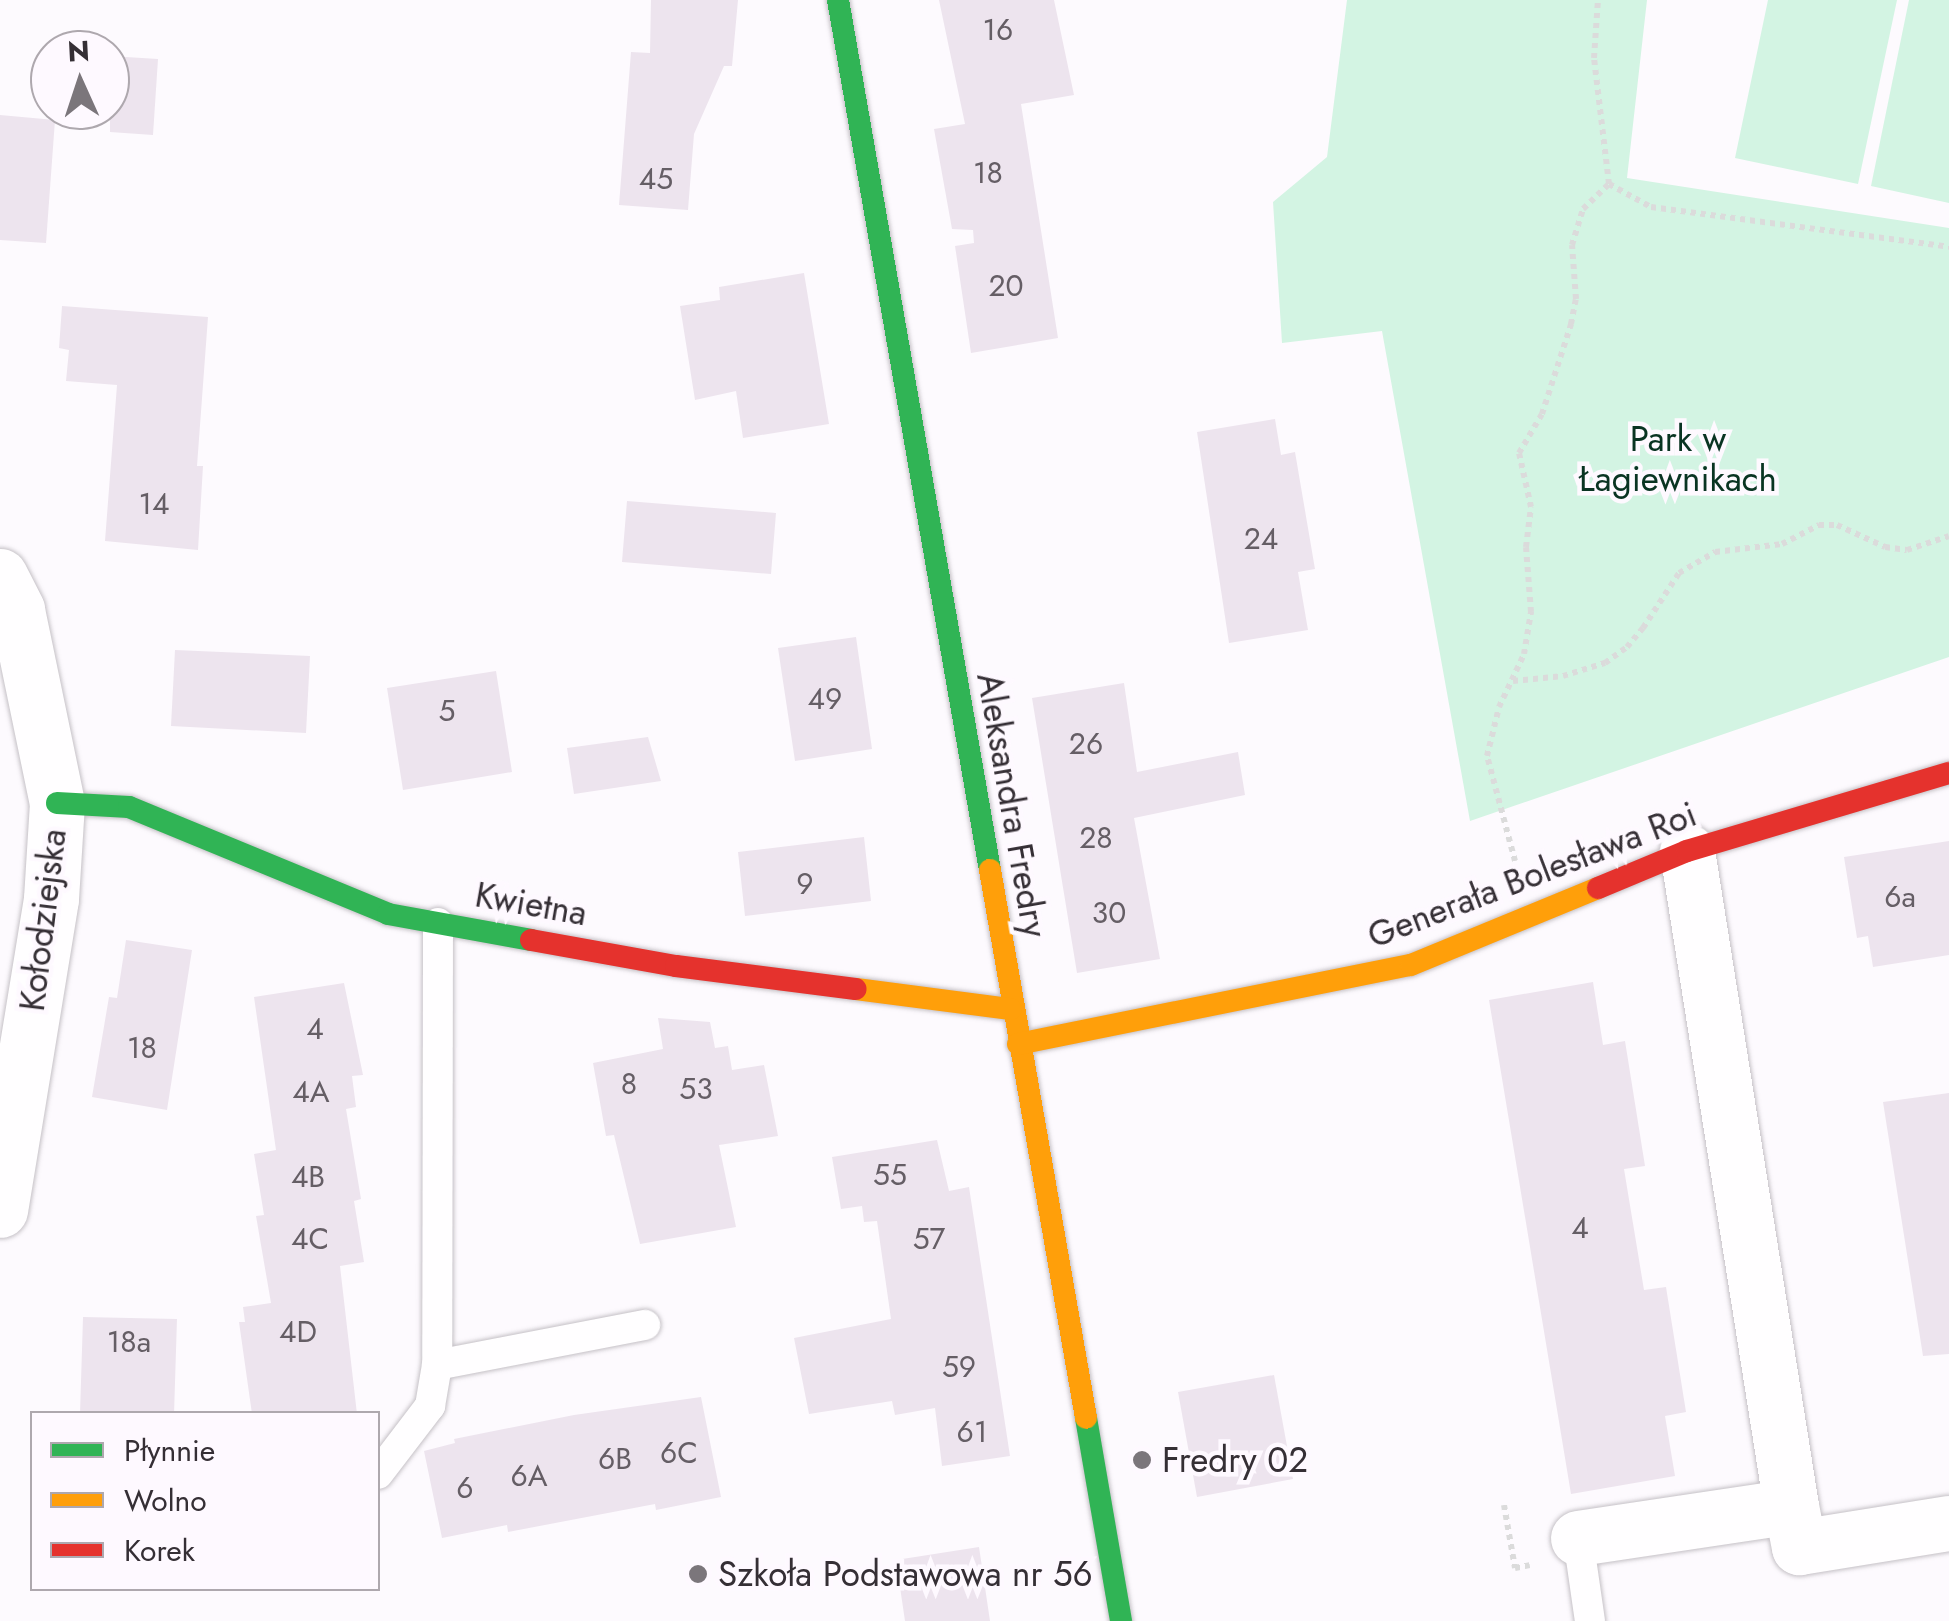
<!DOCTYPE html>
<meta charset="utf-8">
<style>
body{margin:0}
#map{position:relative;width:1949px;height:1621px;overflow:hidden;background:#fdfafe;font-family:Jost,sans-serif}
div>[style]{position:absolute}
.green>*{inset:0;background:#d3f4e3}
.building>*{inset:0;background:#ede4ee}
.path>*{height:6px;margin-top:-3px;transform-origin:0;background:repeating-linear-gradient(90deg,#dbdbdb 0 5px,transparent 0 10px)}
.roads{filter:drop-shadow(0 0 2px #c5c1c6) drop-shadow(0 0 2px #c5c1c6)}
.lane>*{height:30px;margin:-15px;padding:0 15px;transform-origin:15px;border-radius:15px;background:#fffeff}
.street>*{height:55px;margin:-27.5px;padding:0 27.5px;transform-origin:27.5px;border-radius:27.5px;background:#fffeff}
.fast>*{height:22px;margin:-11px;padding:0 11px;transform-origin:11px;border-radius:11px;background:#30b455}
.slow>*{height:22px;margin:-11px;padding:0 11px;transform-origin:11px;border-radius:11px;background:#ff9f0a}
.jam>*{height:22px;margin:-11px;padding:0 11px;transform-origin:11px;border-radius:11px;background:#e5322d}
.dots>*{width:28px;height:28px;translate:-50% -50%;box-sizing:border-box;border:5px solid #fef9ff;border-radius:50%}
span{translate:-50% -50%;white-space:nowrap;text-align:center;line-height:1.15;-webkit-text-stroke:9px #fef9ff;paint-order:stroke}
.number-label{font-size:30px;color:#655e65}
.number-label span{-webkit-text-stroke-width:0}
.park-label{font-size:35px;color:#093422}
.street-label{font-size:35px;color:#352f35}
.poi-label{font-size:35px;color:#352f35}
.left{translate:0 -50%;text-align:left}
.legend{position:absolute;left:30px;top:1411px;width:350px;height:180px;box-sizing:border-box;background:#fef9ff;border:2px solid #aea8ae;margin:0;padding:12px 18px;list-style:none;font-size:30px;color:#352f35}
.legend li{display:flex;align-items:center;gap:20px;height:50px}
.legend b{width:50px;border:2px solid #aea8ae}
.north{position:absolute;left:30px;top:30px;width:100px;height:100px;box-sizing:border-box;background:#fef9ff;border:2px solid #aea8ae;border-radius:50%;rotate:357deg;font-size:28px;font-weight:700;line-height:40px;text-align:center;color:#352f35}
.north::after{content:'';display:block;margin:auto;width:35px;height:45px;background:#7b767b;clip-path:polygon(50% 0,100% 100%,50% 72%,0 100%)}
</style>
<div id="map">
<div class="green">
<i style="clip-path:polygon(1347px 0,1647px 0,1627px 178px,1949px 228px,1949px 657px,1470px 821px,1382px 331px,1282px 343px,1273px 202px,1327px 157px)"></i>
<i style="clip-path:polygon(1768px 0,1897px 0,1858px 184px,1735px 158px)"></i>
<i style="clip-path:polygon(1909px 0,1949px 0,1949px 203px,1871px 186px)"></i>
</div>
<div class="building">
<i style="clip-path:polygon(651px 0,738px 0,732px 66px,724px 66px,694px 134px,688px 210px,619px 205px,631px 52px,650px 53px)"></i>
<i style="clip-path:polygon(939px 0,1054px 0,1074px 95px,1021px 104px,1058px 338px,971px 353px,955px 246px,974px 243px,973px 230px,952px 229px,934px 129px,965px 124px)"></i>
<i style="clip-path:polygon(110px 56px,158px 59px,153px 135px,110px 132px)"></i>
<i style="clip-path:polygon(0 115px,55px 120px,46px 243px,0 240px)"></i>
<i style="clip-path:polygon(804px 273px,829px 424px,743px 438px,736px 391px,695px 400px,680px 306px,720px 300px,719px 287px)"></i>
<i style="clip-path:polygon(62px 306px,208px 317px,197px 466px,203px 466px,198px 550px,105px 541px,117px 385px,66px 381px,69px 350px,59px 348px)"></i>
<i style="clip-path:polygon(1275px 419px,1281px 455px,1295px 452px,1315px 569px,1298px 572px,1308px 630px,1229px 643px,1197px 432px)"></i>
<i style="clip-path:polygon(627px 501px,776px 513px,771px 574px,622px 562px)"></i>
<i style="clip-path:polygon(856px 637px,872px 749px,795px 761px,778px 648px)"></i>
<i style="clip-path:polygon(175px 650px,310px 656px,306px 733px,171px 726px)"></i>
<i style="clip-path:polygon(496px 671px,512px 772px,403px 790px,387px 688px)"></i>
<i style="clip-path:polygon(1124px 683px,1137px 772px,1238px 752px,1245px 795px,1134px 818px,1160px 959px,1077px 973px,1032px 698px)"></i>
<i style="clip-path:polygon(648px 737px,661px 781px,574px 794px,567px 748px)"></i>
<i style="clip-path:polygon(864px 837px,871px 901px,745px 916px,738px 852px)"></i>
<i style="clip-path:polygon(1949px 841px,1949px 955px,1873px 967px,1868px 936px,1857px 938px,1844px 857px)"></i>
<i style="clip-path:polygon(126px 940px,192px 950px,167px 1110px,92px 1097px,109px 997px,117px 998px)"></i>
<i style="clip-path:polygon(1593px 982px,1603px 1045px,1625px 1041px,1645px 1166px,1624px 1169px,1644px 1290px,1666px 1287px,1686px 1412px,1665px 1416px,1675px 1476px,1571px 1494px,1489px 1000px)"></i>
<i style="clip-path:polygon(344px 983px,363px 1075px,352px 1076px,356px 1107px,346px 1109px,361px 1199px,354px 1201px,364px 1262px,340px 1266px,357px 1414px,252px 1414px,239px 1322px,245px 1322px,243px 1307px,271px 1303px,256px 1216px,264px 1215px,254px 1154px,276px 1150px,254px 997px)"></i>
<i style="clip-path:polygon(658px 1018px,710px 1022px,715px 1048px,728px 1046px,732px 1070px,764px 1065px,778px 1136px,719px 1145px,736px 1227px,640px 1244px,614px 1135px,606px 1136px,593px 1063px,663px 1049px)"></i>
<i style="clip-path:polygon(1949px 1093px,1949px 1354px,1923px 1356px,1883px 1102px)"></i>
<i style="clip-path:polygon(937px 1140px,949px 1191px,969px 1187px,1010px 1456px,942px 1466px,935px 1408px,895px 1415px,892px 1401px,809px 1414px,794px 1338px,891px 1319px,877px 1221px,864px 1222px,862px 1206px,841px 1209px,832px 1157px)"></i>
<i style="clip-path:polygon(83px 1317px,177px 1319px,174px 1414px,80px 1414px)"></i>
<i style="clip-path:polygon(1274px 1375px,1293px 1479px,1197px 1497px,1178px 1392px)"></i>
<i style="clip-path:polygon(701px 1397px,721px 1497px,656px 1510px,655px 1504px,508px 1532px,507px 1525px,442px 1538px,424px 1451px,455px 1443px,454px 1439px,574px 1415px)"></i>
<i style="clip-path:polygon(979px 1547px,990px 1621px,905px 1621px,896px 1560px)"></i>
</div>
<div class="path">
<i style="left:1609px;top:184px;width:48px;rotate:28.7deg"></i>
<i style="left:1651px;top:207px;width:301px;rotate:7.6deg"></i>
<i style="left:1513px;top:681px;width:50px;rotate:-5.7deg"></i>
<i style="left:1563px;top:676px;width:44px;rotate:-17.2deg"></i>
<i style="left:1605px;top:663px;width:27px;rotate:-36deg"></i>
<i style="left:1627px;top:647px;width:25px;rotate:-50deg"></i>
<i style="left:1643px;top:628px;width:66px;rotate:-56.8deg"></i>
<i style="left:1679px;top:573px;width:42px;rotate:-30.3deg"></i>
<i style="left:1715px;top:552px;width:67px;rotate:-6.8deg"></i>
<i style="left:1782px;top:544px;width:42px;rotate:-27.2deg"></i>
<i style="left:1819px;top:525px;width:18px"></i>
<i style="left:1837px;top:525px;width:53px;rotate:24.6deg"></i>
<i style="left:1885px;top:547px;width:22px;rotate:8deg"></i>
<i style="left:1907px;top:550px;width:44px;rotate:-18.4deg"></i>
<i style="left:1515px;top:861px;width:109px;rotate:-104.9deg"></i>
<i style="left:1487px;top:756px;width:50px;rotate:-76.2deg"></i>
<i style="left:1499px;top:707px;width:59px;rotate:-64.7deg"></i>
<i style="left:1524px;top:654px;width:43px;rotate:-80.5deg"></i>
<i style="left:1531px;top:612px;width:65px;rotate:-94.4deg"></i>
<i style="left:1526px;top:547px;width:40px;rotate:-82.9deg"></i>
<i style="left:1531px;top:507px;width:55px;rotate:-102.5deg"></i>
<i style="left:1519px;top:453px;width:45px;rotate:-59.5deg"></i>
<i style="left:1542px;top:414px;width:95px;rotate:-72.1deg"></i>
<i style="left:1571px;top:324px;width:25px;rotate:-79deg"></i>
<i style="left:1576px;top:299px;width:54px;rotate:-94.2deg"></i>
<i style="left:1572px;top:245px;width:38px;rotate:-73deg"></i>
<i style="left:1583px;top:209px;width:36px;rotate:-44deg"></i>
<i style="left:1609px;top:184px;width:127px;rotate:-96.8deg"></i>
<i style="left:1594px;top:58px;width:58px;rotate:-86.1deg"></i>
<i style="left:1504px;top:1505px;width:64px;rotate:80.1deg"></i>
<i style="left:1515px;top:1568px;width:15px;rotate:-11deg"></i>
</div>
<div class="roads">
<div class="lane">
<i style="left:438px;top:923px;width:442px;rotate:90.1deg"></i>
<i style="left:437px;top:1365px;width:212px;rotate:-10.9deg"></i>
<i style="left:378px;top:1474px;width:86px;rotate:-52.6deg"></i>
<i style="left:430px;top:1406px;width:42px;rotate:-80.3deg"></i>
<i style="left:1578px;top:1538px;width:84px;rotate:81.8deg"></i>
</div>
<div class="street">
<i style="left:0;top:576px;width:38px;rotate:63deg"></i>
<i style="left:17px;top:610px;width:197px;rotate:78.3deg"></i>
<i style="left:57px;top:803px;width:96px;rotate:93.6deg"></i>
<i style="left:51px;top:899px;width:315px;rotate:99.3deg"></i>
<i style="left:1687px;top:851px;width:663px;rotate:80.98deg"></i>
<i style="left:1578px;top:1538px;width:215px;rotate:-8.5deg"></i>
<i style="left:1791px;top:1506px;width:42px;rotate:79deg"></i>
<i style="left:1799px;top:1547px;width:152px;rotate:-9.1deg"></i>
</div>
<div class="fast">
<i style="left:838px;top:0;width:883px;rotate:80.09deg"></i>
<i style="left:57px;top:803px;width:72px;rotate:3.2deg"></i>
<i style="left:129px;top:807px;width:280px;rotate:22.4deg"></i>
<i style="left:388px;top:914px;width:145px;rotate:10.3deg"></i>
<i style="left:1086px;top:1418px;width:206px;rotate:80.2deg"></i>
</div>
<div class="slow">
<i style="left:990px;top:870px;width:556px;rotate:80.06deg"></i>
<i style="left:856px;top:989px;width:156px;rotate:7.4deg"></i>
<i style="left:1018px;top:1044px;width:401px;rotate:-11.4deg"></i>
<i style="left:1411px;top:965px;width:202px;rotate:-22.4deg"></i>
</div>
<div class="jam">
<i style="left:1598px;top:888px;width:96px;rotate:-22.6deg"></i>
<i style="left:1687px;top:851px;width:273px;rotate:-16.6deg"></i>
<i style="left:531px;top:940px;width:147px;rotate:10.2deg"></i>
<i style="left:676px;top:966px;width:181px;rotate:7.3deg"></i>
</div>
</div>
<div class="dots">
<i style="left:1142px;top:1460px;background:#7b767b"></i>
<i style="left:698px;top:1574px;background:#7b767b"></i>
</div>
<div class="number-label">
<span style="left:998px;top:30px">16</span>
<span style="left:988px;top:173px">18</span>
<span style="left:656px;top:179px">45</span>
<span style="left:1006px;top:286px">20</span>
<span style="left:154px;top:504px">14</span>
<span style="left:1261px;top:539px">24</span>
<span style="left:825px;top:699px">49</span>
<span style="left:447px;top:711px">5</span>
<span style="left:1086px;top:744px">26</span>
<span style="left:1096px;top:838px">28</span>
<span style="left:805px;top:884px">9</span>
<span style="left:1900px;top:897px">6a</span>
<span style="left:1109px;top:913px">30</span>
<span style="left:315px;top:1029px">4</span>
<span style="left:142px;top:1048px">18</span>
<span style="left:629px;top:1084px">8</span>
<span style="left:696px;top:1089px">53</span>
<span style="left:311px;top:1092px">4A</span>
<span style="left:890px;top:1175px">55</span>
<span style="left:308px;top:1177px">4B</span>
<span style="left:1580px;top:1228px">4</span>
<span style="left:310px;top:1239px">4C</span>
<span style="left:929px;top:1239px">57</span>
<span style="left:298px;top:1332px">4D</span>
<span style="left:129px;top:1342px">18a</span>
<span style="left:959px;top:1367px">59</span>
<span style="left:972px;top:1432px">61</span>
<span style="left:679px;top:1453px">6C</span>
<span style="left:615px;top:1459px">6B</span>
<span style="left:529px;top:1476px">6A</span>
<span style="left:465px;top:1488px">6</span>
</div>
<div class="park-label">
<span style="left:1678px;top:459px">Park w<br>Łagiewnikach</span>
</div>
<div class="street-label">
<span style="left:1012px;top:805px;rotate:80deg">Aleksandra Fredry</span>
<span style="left:1532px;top:875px;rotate:-21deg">Generała Bolesława Roi</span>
<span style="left:531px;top:904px;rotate:10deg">Kwietna</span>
<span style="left:43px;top:920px;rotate:-83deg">Kołodziejska</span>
</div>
<div class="poi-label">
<span class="left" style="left:1162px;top:1460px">Fredry 02</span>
<span class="left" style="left:718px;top:1574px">Szkoła Podstawowa nr 56</span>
</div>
<ul class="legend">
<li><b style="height:12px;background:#30b455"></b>Płynnie</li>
<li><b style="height:12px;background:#ff9f0a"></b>Wolno</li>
<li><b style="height:12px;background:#e5322d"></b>Korek</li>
</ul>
<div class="north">N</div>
</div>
